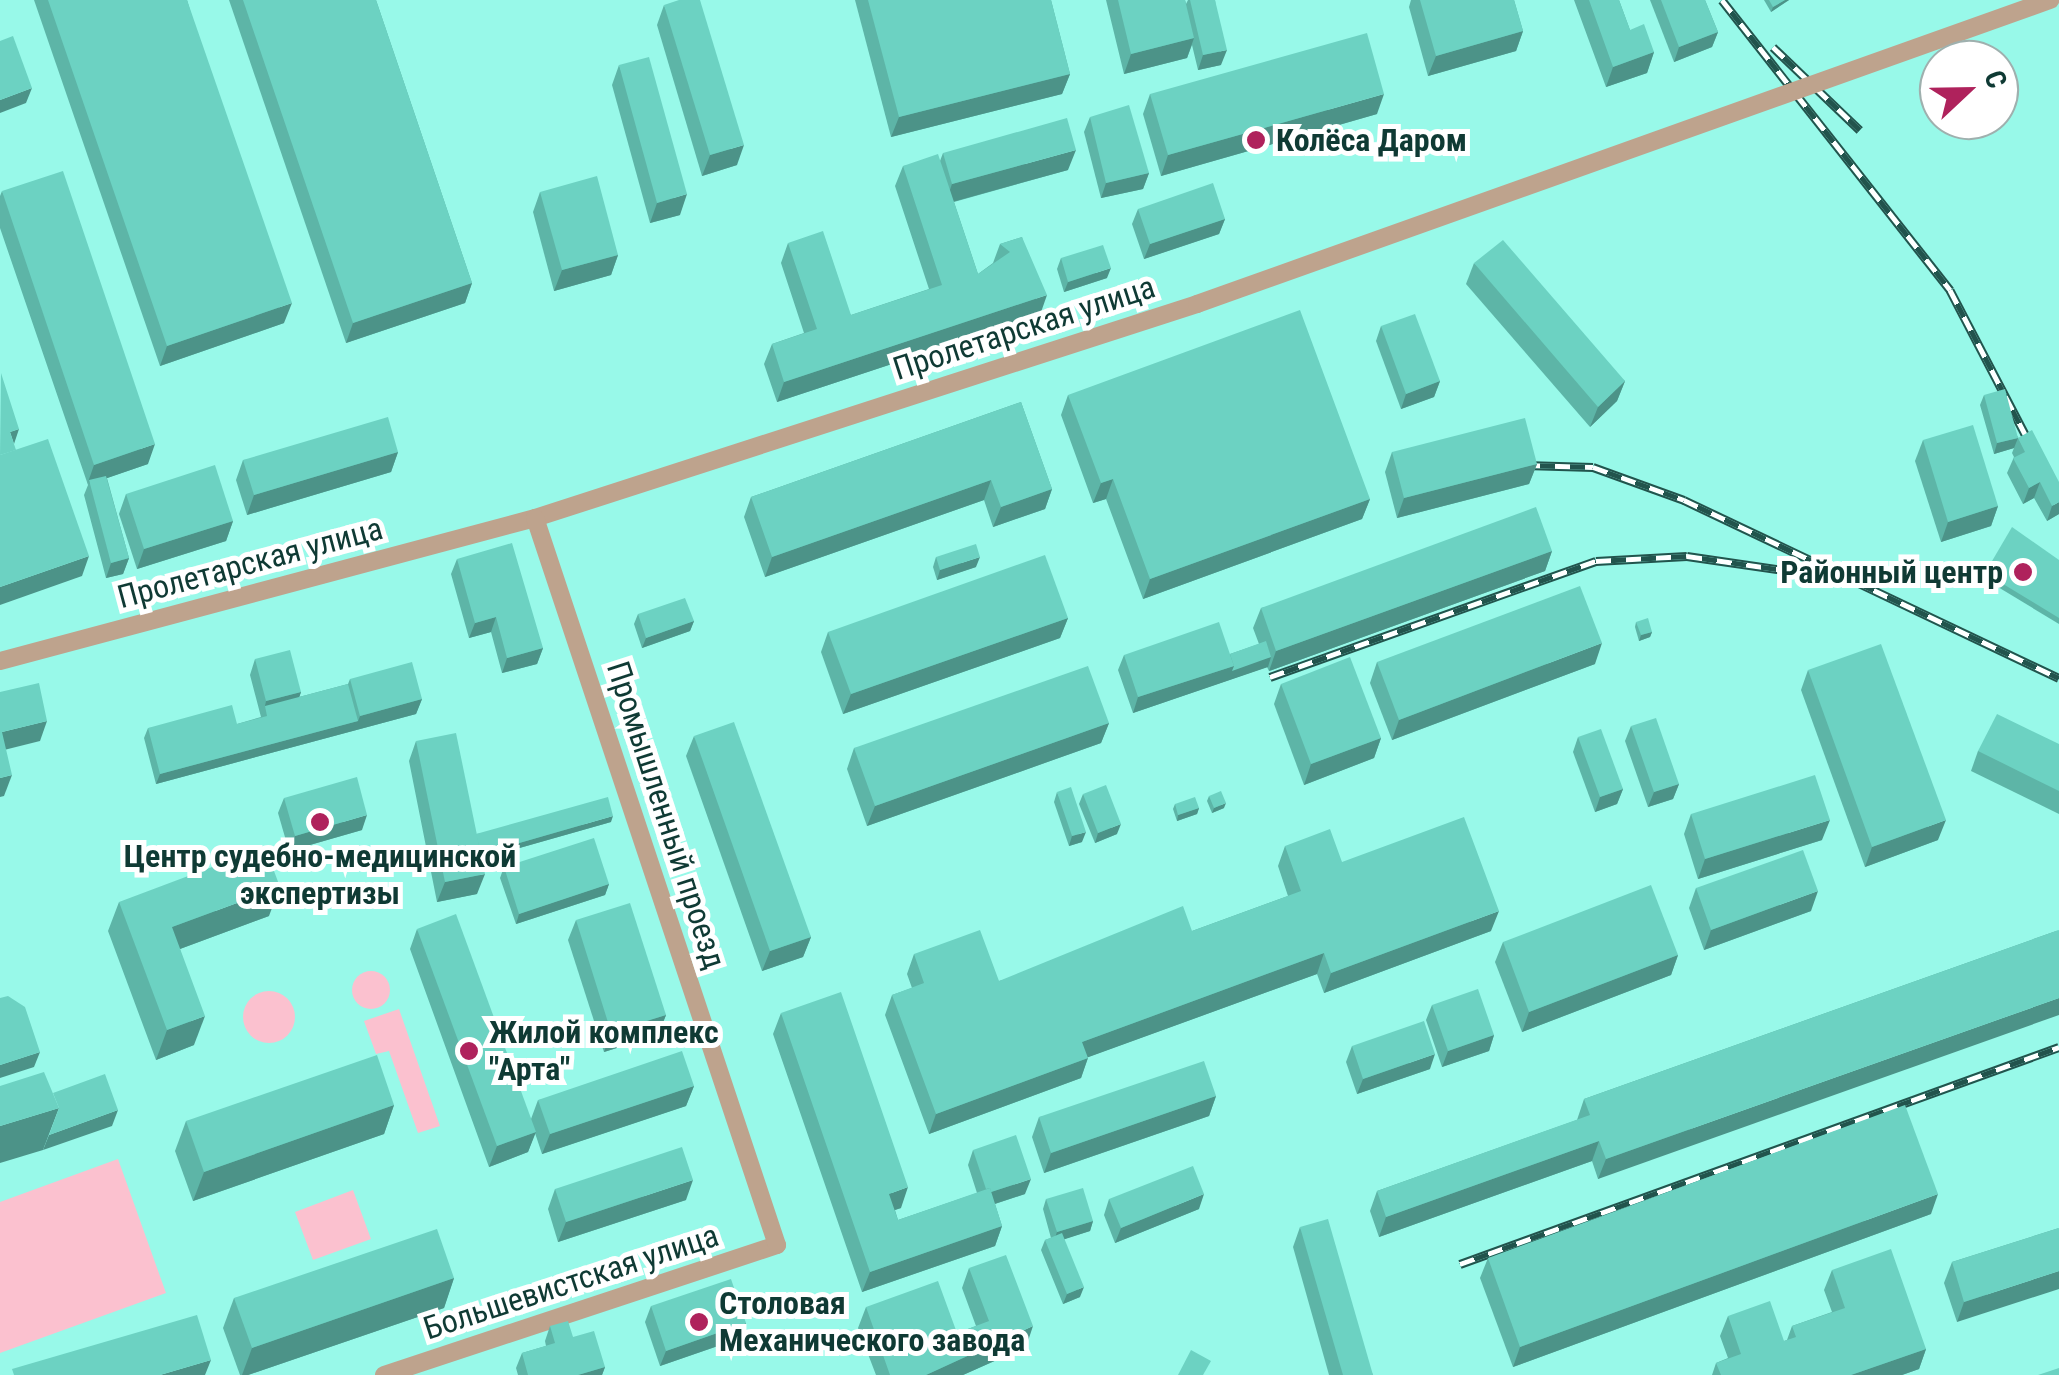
<!DOCTYPE html>
<meta charset="utf-8">
<style>
body{margin:0}
#map{position:relative;width:2059px;height:1375px;overflow:hidden;background:#98f9e9;font-family:"Roboto Condensed",sans-serif}
div>[style]{position:absolute}
.green>*{inset:0;background:#fbc1cf}
.round{border-radius:50%}
.minor>*{height:18px;margin:-9px;padding:0 9px;transform-origin:9px;border-radius:9px;background:#bea38d}
.rail>*{height:9px;margin-top:-4.5px;transform-origin:0;background:repeating-linear-gradient(90deg,#fff 0 15px,#22544d 0 30px);box-sizing:border-box;border-block:2px solid #22544d}
.minor-bridge>*{height:18px;margin:-9px;padding:0 9px;transform-origin:9px;border-radius:9px;background:#bea38d}
.wall>*{inset:0;background:#5db5a7}
.shaded-wall>*{inset:0;background:#4c9388}
.building>*{inset:0;background:#6cd2c2}
.dots>*{width:28px;height:28px;translate:-50% -50%;box-sizing:border-box;border:5px solid #fff;border-radius:50%}
span{translate:-50% -50%;white-space:nowrap;text-align:center;line-height:1.15;-webkit-text-stroke:10px #fff;paint-order:stroke}
.poi-label{font-size:32px;color:#0f3a34;font-weight:700}
.left{translate:0 -50%;text-align:left}
.right{translate:-100% -50%;text-align:right}
.street-label{font-size:32px;color:#0f3a34}
.north{position:absolute;left:1919px;top:40px;width:100px;height:100px;box-sizing:border-box;background:#fff;border:2px solid #9fb0ae;border-radius:50%;rotate:68deg;font-size:28px;font-weight:700;line-height:40px;text-align:center;color:#0f3a34}
.north::after{content:'';display:block;margin:auto;width:35px;height:45px;background:#af225c;clip-path:polygon(50% 0,100% 100%,50% 72%,0 100%)}
</style>
<div id="map">
<div class="green">
<i class="round" style="left:352px;top:971px;width:38px;height:38px"></i>
<i class="round" style="left:243px;top:991px;width:52px;height:52px"></i>
<i style="clip-path:polygon(399px 1009px,440px 1126px,418px 1133px,389px 1051px,376px 1054px,364px 1021px)"></i>
<i style="clip-path:polygon(118px 1159px,166px 1293px,0 1353px,0 1202px)"></i>
<i style="clip-path:polygon(353px 1190px,371px 1239px,313px 1260px,295px 1212px)"></i>
</div>
<div class="minor">
<i style="left:0;top:661px;width:554px;rotate:-14.96deg"></i>
<i style="left:535px;top:518px;width:696px;rotate:-17.91deg"></i>
<i style="left:384px;top:1375px;width:414px;rotate:-18.3deg"></i>
<i style="left:777px;top:1245px;width:766px;rotate:-108.41deg"></i>
</div>
<div class="rail">
<i style="left:1722px;top:0;width:369px;rotate:51.8deg"></i>
<i style="left:1950px;top:290px;width:236px;rotate:62.5deg"></i>
<i style="left:1773px;top:47px;width:120px;rotate:43.7deg"></i>
<i style="left:1525px;top:465px;width:68px;rotate:1.7deg"></i>
<i style="left:1593px;top:467px;width:97px;rotate:19.9deg"></i>
<i style="left:1684px;top:500px;width:415px;rotate:25.4deg"></i>
<i style="left:1270px;top:677px;width:346px;rotate:-19.6deg"></i>
<i style="left:1596px;top:561px;width:91px;rotate:-3.1deg"></i>
<i style="left:1687px;top:556px;width:160px;rotate:8.3deg"></i>
<i style="left:1460px;top:1264px;width:637px;rotate:-19.91deg"></i>
</div>
<div class="minor-bridge">
<i style="left:1197px;top:304px;width:906px;rotate:-19.62deg"></i>
</div>
<div class="wall">
<i style="clip-path:polygon(34px 0,187px 0,284px 323px,160px 366px)"></i>
<i style="clip-path:polygon(229px 0,376px 0,472px 283px,465px 303px,346px 343px)"></i>
<i style="clip-path:polygon(855px 0,1051px 0,1070px 74px,1062px 94px,891px 137px)"></i>
<i style="clip-path:polygon(1106px 0,1185px 0,1186px 4px,1188px 0,1215px 0,1221px 65px,1198px 70px,1192px 45px,1187px 58px,1124px 74px)"></i>
<i style="clip-path:polygon(1411px 0,1514px 0,1523px 31px,1516px 51px,1428px 76px,1409px 7px)"></i>
<i style="clip-path:polygon(1574px 0,1619px 0,1630px 30px,1654px 52px,1647px 73px,1606px 87px)"></i>
<i style="clip-path:polygon(1650px 0,1705px 0,1718px 32px,1712px 47px,1674px 62px)"></i>
<i style="clip-path:polygon(1764px 0,1789px 0,1771px 12px)"></i>
<i style="clip-path:polygon(664px 5px,737px 165px,702px 176px,657px 25px)"></i>
<i style="clip-path:polygon(619px 65px,680px 215px,650px 223px,612px 85px)"></i>
<i style="clip-path:polygon(1150px 94px,1377px 114px,1161px 176px,1143px 114px)"></i>
<i style="clip-path:polygon(1090px 117px,1149px 173px,1143px 189px,1101px 198px,1084px 132px)"></i>
<i style="clip-path:polygon(943px 153px,1068px 170px,954px 202px,978px 274px,993px 263px,1000px 244px,1022px 237px,1040px 315px,777px 402px,764px 364px,772px 344px,804px 333px,781px 263px,788px 243px,851px 315px,929px 289px,895px 186px,903px 166px,940px 161px)"></i>
<i style="clip-path:polygon(2px 191px,148px 464px,107px 478px,129px 558px,123px 574px,106px 578px,84px 495px,88px 485px,0 228px,0 196px)"></i>
<i style="clip-path:polygon(540px 192px,618px 255px,611px 275px,554px 291px,533px 212px)"></i>
<i style="clip-path:polygon(1138px 209px,1225px 219px,1219px 234px,1144px 259px,1132px 224px)"></i>
<i style="clip-path:polygon(1061px 258px,1107px 278px,1064px 292px,1057px 269px)"></i>
<i style="clip-path:polygon(1474px 263px,1625px 381px,1617px 401px,1590px 427px,1466px 284px)"></i>
<i style="clip-path:polygon(1381px 326px,1440px 381px,1434px 397px,1401px 409px,1376px 341px)"></i>
<i style="clip-path:polygon(1068px 395px,1370px 499px,1362px 519px,1143px 599px,1106px 499px,1093px 503px,1061px 415px)"></i>
<i style="clip-path:polygon(1984px 395px,2018px 437px,2059px 514px,2047px 521px,2034px 498px,2023px 504px,2007px 473px,2014px 457px,2012px 453px,2014px 448px,1994px 454px,1980px 405px)"></i>
<i style="clip-path:polygon(1021px 402px,1052px 489px,1045px 509px,993px 527px,984px 500px,765px 577px,744px 517px,751px 497px)"></i>
<i style="clip-path:polygon(1923px 440px,1998px 506px,1991px 526px,1941px 542px,1915px 461px)"></i>
<i style="clip-path:polygon(398px 452px,391px 472px,247px 515px,236px 480px,243px 460px)"></i>
<i style="clip-path:polygon(1392px 452px,1537px 464px,1529px 484px,1397px 518px,1385px 472px)"></i>
<i style="clip-path:polygon(126px 494px,233px 521px,226px 541px,137px 569px,119px 514px)"></i>
<i style="clip-path:polygon(1552px 551px,1545px 571px,1269px 671px,1267px 667px,1133px 713px,1118px 670px,1124px 655px,1230px 654px,1259px 644px,1253px 628px,1261px 608px)"></i>
<i style="clip-path:polygon(936px 557px,976px 567px,937px 580px,933px 567px)"></i>
<i style="clip-path:polygon(457px 559px,543px 648px,537px 664px,502px 673px,491px 632px,469px 638px,451px 574px)"></i>
<i style="clip-path:polygon(2059px 560px,2059px 624px,1983px 578px,1985px 573px)"></i>
<i style="clip-path:polygon(638px 614px,694px 621px,690px 631px,642px 648px,634px 624px)"></i>
<i style="clip-path:polygon(1068px 618px,1060px 638px,843px 714px,821px 652px,828px 632px)"></i>
<i style="clip-path:polygon(1636px 622px,1652px 632px,1650px 637px,1639px 641px,1635px 627px)"></i>
<i style="clip-path:polygon(255px 659px,301px 692px,299px 697px,348px 684px,350px 679px,422px 699px,416px 714px,156px 784px,144px 738px,148px 728px,237px 724px,261px 717px,250px 675px)"></i>
<i style="clip-path:polygon(1377px 662px,1595px 664px,1392px 740px,1370px 683px)"></i>
<i style="clip-path:polygon(1808px 670px,1938px 840px,1865px 867px,1801px 690px)"></i>
<i style="clip-path:polygon(1281px 684px,1381px 738px,1374px 758px,1304px 785px,1274px 704px)"></i>
<i style="clip-path:polygon(1109px 723px,1101px 743px,867px 826px,847px 769px,854px 748px)"></i>
<i style="clip-path:polygon(1631px 726px,1679px 784px,1673px 799px,1648px 807px,1625px 741px)"></i>
<i style="clip-path:polygon(694px 736px,811px 937px,803px 957px,762px 971px,686px 756px)"></i>
<i style="clip-path:polygon(1578px 737px,1623px 789px,1617px 804px,1595px 812px,1573px 752px)"></i>
<i style="clip-path:polygon(416px 741px,476px 834px,611px 822px,481px 859px,477px 894px,437px 902px,409px 761px)"></i>
<i style="clip-path:polygon(2059px 744px,2059px 814px,1971px 771px,1978px 751px)"></i>
<i style="clip-path:polygon(1057px 792px,1082px 842px,1069px 846px,1054px 802px)"></i>
<i style="clip-path:polygon(1083px 794px,1117px 834px,1095px 843px,1079px 804px)"></i>
<i style="clip-path:polygon(1209px 796px,1224px 808px,1212px 813px,1207px 801px)"></i>
<i style="clip-path:polygon(284px 798px,362px 830px,289px 851px,278px 813px)"></i>
<i style="clip-path:polygon(1175px 804px,1199px 808px,1197px 814px,1177px 821px,1173px 809px)"></i>
<i style="clip-path:polygon(1691px 814px,1822px 840px,1698px 879px,1684px 834px)"></i>
<i style="clip-path:polygon(1285px 846px,1342px 862px,1491px 931px,1324px 993px,1317px 974px,1088px 1057px,1081px 1078px,929px 1134px,885px 1015px,892px 995px,912px 988px,907px 974px,914px 954px,999px 981px,1192px 931px,1288px 896px,1278px 866px)"></i>
<i style="clip-path:polygon(504px 867px,609px 884px,605px 895px,516px 924px,500px 878px)"></i>
<i style="clip-path:polygon(1696px 888px,1811px 911px,1704px 950px,1689px 908px)"></i>
<i style="clip-path:polygon(119px 902px,269px 916px,180px 949px,194px 1045px,156px 1060px,108px 931px)"></i>
<i style="clip-path:polygon(576px 920px,666px 1015px,658px 1035px,604px 1052px,568px 940px)"></i>
<i style="clip-path:polygon(417px 929px,531px 1119px,538px 1100px,694px 1086px,686px 1106px,542px 1154px,535px 1133px,528px 1152px,489px 1167px,410px 949px)"></i>
<i style="clip-path:polygon(2059px 930px,1598px 1179px,1592px 1161px,1379px 1237px,1370px 1211px,1377px 1191px,1577px 1120px,1584px 1099px)"></i>
<i style="clip-path:polygon(1503px 942px,1678px 955px,1671px 975px,1522px 1032px,1495px 962px)"></i>
<i style="clip-path:polygon(1432px 1005px,1494px 1035px,1489px 1051px,1442px 1067px,1426px 1020px)"></i>
<i style="clip-path:polygon(781px 1013px,901px 1208px,895px 1210px,898px 1220px,977px 1193px,968px 1165px,973px 1150px,1025px 1194px,995px 1204px,1002px 1226px,995px 1246px,862px 1292px,773px 1034px)"></i>
<i style="clip-path:polygon(1352px 1046px,1430px 1069px,1357px 1094px,1346px 1062px)"></i>
<i style="clip-path:polygon(1216px 1096px,1209px 1116px,1044px 1173px,1032px 1137px,1039px 1117px)"></i>
<i style="clip-path:polygon(394px 1105px,384px 1134px,193px 1201px,175px 1151px,186px 1121px)"></i>
<i style="clip-path:polygon(555px 1189px,686px 1200px,558px 1242px,548px 1209px)"></i>
<i style="clip-path:polygon(1046px 1199px,1093px 1221px,1090px 1231px,1064px 1239px,1080px 1297px,1063px 1304px,1041px 1250px,1045px 1240px,1051px 1238px,1043px 1209px)"></i>
<i style="clip-path:polygon(1109px 1199px,1199px 1209px,1115px 1243px,1104px 1215px)"></i>
<i style="clip-path:polygon(1931px 1214px,1513px 1367px,1480px 1278px,1488px 1258px)"></i>
<i style="clip-path:polygon(1300px 1227px,1373px 1375px,1329px 1375px,1293px 1247px)"></i>
<i style="clip-path:polygon(2059px 1228px,1957px 1322px,1944px 1283px,1952px 1262px)"></i>
<i style="clip-path:polygon(969px 1268px,1026px 1347px,963px 1375px,876px 1375px,858px 1328px,866px 1307px,957px 1333px,976px 1326px,962px 1288px)"></i>
<i style="clip-path:polygon(1832px 1270px,1926px 1349px,1919px 1369px,1902px 1375px,1712px 1375px,1716px 1363px,1728px 1358px,1720px 1336px,1728px 1316px,1784px 1341px,1787px 1340px,1792px 1326px,1832px 1312px,1824px 1290px)"></i>
<i style="clip-path:polygon(454px 1278px,444px 1308px,248px 1375px,240px 1375px,223px 1328px,234px 1298px)"></i>
<i style="clip-path:polygon(651px 1306px,741px 1338px,660px 1366px,645px 1322px)"></i>
<i style="clip-path:polygon(550px 1326px,573px 1337px,605px 1367px,602px 1375px,518px 1375px,516px 1368px,522px 1353px,546px 1346px,545px 1341px)"></i>
</div>
<div class="shaded-wall">
<i style="clip-path:polygon(1785px 0,1789px 0,1771px 12px,1773px 7px)"></i>
<i style="clip-path:polygon(1523px 31px,1516px 51px,1428px 76px,1436px 56px)"></i>
<i style="clip-path:polygon(1718px 32px,1712px 47px,1674px 62px,1679px 47px)"></i>
<i style="clip-path:polygon(1194px 38px,1187px 58px,1124px 74px,1131px 54px)"></i>
<i style="clip-path:polygon(1227px 50px,1221px 65px,1198px 70px,1203px 55px)"></i>
<i style="clip-path:polygon(1654px 52px,1647px 73px,1606px 87px,1613px 67px)"></i>
<i style="clip-path:polygon(1070px 74px,1062px 94px,891px 137px,899px 117px)"></i>
<i style="clip-path:polygon(32px 88px,26px 103px,0 113px,0 100px)"></i>
<i style="clip-path:polygon(1384px 94px,1377px 114px,1161px 176px,1168px 155px)"></i>
<i style="clip-path:polygon(744px 145px,737px 165px,702px 176px,710px 155px)"></i>
<i style="clip-path:polygon(1076px 150px,1068px 170px,945px 204px,952px 184px)"></i>
<i style="clip-path:polygon(1149px 173px,1143px 189px,1101px 198px,1106px 183px)"></i>
<i style="clip-path:polygon(687px 194px,680px 215px,650px 223px,657px 203px)"></i>
<i style="clip-path:polygon(1225px 219px,1219px 234px,1144px 259px,1150px 244px)"></i>
<i style="clip-path:polygon(618px 255px,611px 275px,554px 291px,562px 270px)"></i>
<i style="clip-path:polygon(1111px 268px,1107px 278px,1064px 292px,1068px 282px)"></i>
<i style="clip-path:polygon(472px 283px,465px 303px,346px 343px,353px 323px)"></i>
<i style="clip-path:polygon(1047px 295px,1040px 315px,777px 402px,784px 382px)"></i>
<i style="clip-path:polygon(292px 303px,284px 323px,160px 366px,167px 346px)"></i>
<i style="clip-path:polygon(1440px 381px,1434px 397px,1401px 409px,1406px 394px)"></i>
<i style="clip-path:polygon(1625px 381px,1617px 401px,1590px 427px,1598px 407px)"></i>
<i style="clip-path:polygon(19px 429px,14px 444px,10px 432px)"></i>
<i style="clip-path:polygon(2018px 438px,2014px 448px,1994px 454px,1997px 443px)"></i>
<i style="clip-path:polygon(155px 444px,148px 464px,90px 484px,89px 480px,87px 485px,94px 465px)"></i>
<i style="clip-path:polygon(398px 452px,391px 472px,247px 515px,254px 495px)"></i>
<i style="clip-path:polygon(1537px 464px,1529px 484px,1397px 518px,1404px 498px)"></i>
<i style="clip-path:polygon(1113px 479px,1106px 499px,1093px 503px,1101px 483px)"></i>
<i style="clip-path:polygon(991px 480px,984px 500px,765px 577px,772px 557px)"></i>
<i style="clip-path:polygon(2040px 482px,2034px 498px,2023px 504px,2029px 488px)"></i>
<i style="clip-path:polygon(1052px 489px,1045px 509px,993px 527px,1001px 507px)"></i>
<i style="clip-path:polygon(1370px 499px,1362px 519px,1143px 599px,1150px 579px)"></i>
<i style="clip-path:polygon(2059px 502px,2059px 514px,2047px 521px,2052px 506px)"></i>
<i style="clip-path:polygon(1998px 506px,1991px 526px,1941px 542px,1948px 522px)"></i>
<i style="clip-path:polygon(233px 521px,226px 541px,137px 569px,144px 549px)"></i>
<i style="clip-path:polygon(1552px 551px,1545px 571px,1269px 671px,1276px 651px)"></i>
<i style="clip-path:polygon(89px 556px,82px 576px,0 605px,0 587px)"></i>
<i style="clip-path:polygon(980px 557px,976px 567px,937px 580px,940px 570px)"></i>
<i style="clip-path:polygon(129px 558px,123px 574px,106px 578px,111px 563px)"></i>
<i style="clip-path:polygon(496px 617px,491px 632px,469px 638px,475px 623px)"></i>
<i style="clip-path:polygon(1068px 618px,1060px 638px,843px 714px,851px 694px)"></i>
<i style="clip-path:polygon(694px 621px,690px 631px,642px 648px,646px 638px)"></i>
<i style="clip-path:polygon(1652px 632px,1650px 637px,1639px 641px,1641px 635px)"></i>
<i style="clip-path:polygon(1602px 643px,1595px 664px,1392px 740px,1399px 720px)"></i>
<i style="clip-path:polygon(543px 648px,537px 664px,502px 673px,507px 658px)"></i>
<i style="clip-path:polygon(1271px 657px,1268px 667px,1133px 713px,1138px 697px,1234px 666px)"></i>
<i style="clip-path:polygon(301px 692px,296px 707px,265px 706px,266px 701px)"></i>
<i style="clip-path:polygon(422px 699px,416px 714px,156px 784px,160px 774px,358px 721px,360px 716px)"></i>
<i style="clip-path:polygon(47px 721px,40px 741px,0 751px,2px 732px)"></i>
<i style="clip-path:polygon(1109px 723px,1101px 743px,867px 826px,875px 806px)"></i>
<i style="clip-path:polygon(1381px 738px,1374px 758px,1304px 785px,1311px 764px)"></i>
<i style="clip-path:polygon(12px 775px,4px 796px,0 797px,0 778px)"></i>
<i style="clip-path:polygon(1679px 784px,1673px 799px,1648px 807px,1654px 792px)"></i>
<i style="clip-path:polygon(1623px 789px,1617px 804px,1595px 812px,1600px 797px)"></i>
<i style="clip-path:polygon(1226px 803px,1224px 808px,1212px 813px,1214px 808px)"></i>
<i style="clip-path:polygon(1199px 808px,1197px 814px,1177px 821px,1178px 815px)"></i>
<i style="clip-path:polygon(367px 815px,362px 830px,289px 851px,295px 836px)"></i>
<i style="clip-path:polygon(613px 816px,611px 822px,477px 860px,478px 855px)"></i>
<i style="clip-path:polygon(1830px 820px,1822px 840px,1698px 879px,1705px 859px)"></i>
<i style="clip-path:polygon(1946px 820px,1938px 840px,1865px 867px,1872px 847px)"></i>
<i style="clip-path:polygon(1121px 824px,1117px 834px,1095px 843px,1098px 833px)"></i>
<i style="clip-path:polygon(1086px 832px,1082px 842px,1069px 846px,1072px 836px)"></i>
<i style="clip-path:polygon(485px 874px,477px 894px,437px 902px,445px 882px)"></i>
<i style="clip-path:polygon(609px 884px,605px 895px,516px 924px,519px 914px)"></i>
<i style="clip-path:polygon(280px 887px,269px 916px,161px 956px,172px 927px)"></i>
<i style="clip-path:polygon(1818px 891px,1811px 911px,1704px 950px,1711px 930px)"></i>
<i style="clip-path:polygon(1499px 911px,1491px 931px,1324px 993px,1331px 973px)"></i>
<i style="clip-path:polygon(811px 937px,803px 957px,762px 971px,770px 951px)"></i>
<i style="clip-path:polygon(1324px 953px,1317px 974px,1075px 1062px,1082px 1042px)"></i>
<i style="clip-path:polygon(1678px 955px,1671px 975px,1522px 1032px,1529px 1012px)"></i>
<i style="clip-path:polygon(2059px 998px,2059px 1015px,1598px 1179px,1606px 1159px)"></i>
<i style="clip-path:polygon(666px 1015px,658px 1035px,604px 1052px,611px 1032px)"></i>
<i style="clip-path:polygon(205px 1016px,194px 1045px,156px 1060px,167px 1030px)"></i>
<i style="clip-path:polygon(1494px 1035px,1489px 1051px,1442px 1067px,1448px 1051px)"></i>
<i style="clip-path:polygon(40px 1052px,34px 1067px,0 1078px,0 1065px)"></i>
<i style="clip-path:polygon(1435px 1054px,1430px 1069px,1357px 1094px,1363px 1079px)"></i>
<i style="clip-path:polygon(1088px 1058px,1081px 1078px,929px 1134px,936px 1114px)"></i>
<i style="clip-path:polygon(694px 1086px,686px 1106px,542px 1154px,550px 1134px)"></i>
<i style="clip-path:polygon(1216px 1096px,1209px 1116px,1044px 1173px,1051px 1153px)"></i>
<i style="clip-path:polygon(394px 1105px,384px 1134px,193px 1201px,204px 1172px)"></i>
<i style="clip-path:polygon(59px 1108px,43px 1150px,0 1163px,0 1126px)"></i>
<i style="clip-path:polygon(118px 1110px,112px 1126px,43px 1150px,49px 1135px)"></i>
<i style="clip-path:polygon(536px 1132px,528px 1152px,489px 1167px,497px 1146px)"></i>
<i style="clip-path:polygon(1599px 1141px,1592px 1161px,1379px 1237px,1386px 1217px)"></i>
<i style="clip-path:polygon(1031px 1179px,1025px 1194px,982px 1208px,988px 1193px)"></i>
<i style="clip-path:polygon(693px 1180px,686px 1200px,558px 1242px,566px 1222px)"></i>
<i style="clip-path:polygon(908px 1187px,901px 1208px,882px 1214px,889px 1194px)"></i>
<i style="clip-path:polygon(1204px 1194px,1199px 1209px,1115px 1243px,1121px 1228px)"></i>
<i style="clip-path:polygon(1938px 1194px,1931px 1214px,1513px 1367px,1520px 1347px)"></i>
<i style="clip-path:polygon(1093px 1221px,1090px 1231px,1053px 1243px,1057px 1232px)"></i>
<i style="clip-path:polygon(1002px 1226px,995px 1246px,862px 1292px,870px 1272px)"></i>
<i style="clip-path:polygon(2059px 1271px,2059px 1289px,1957px 1322px,1964px 1302px)"></i>
<i style="clip-path:polygon(454px 1278px,444px 1308px,248px 1375px,242px 1375px,252px 1348px)"></i>
<i style="clip-path:polygon(1084px 1287px,1080px 1297px,1063px 1304px,1067px 1294px)"></i>
<i style="clip-path:polygon(746px 1323px,741px 1338px,660px 1366px,666px 1351px)"></i>
<i style="clip-path:polygon(1033px 1326px,1026px 1347px,963px 1375px,926px 1375px)"></i>
<i style="clip-path:polygon(1926px 1349px,1919px 1369px,1902px 1375px,1851px 1375px)"></i>
<i style="clip-path:polygon(211px 1360px,205px 1375px,160px 1375px)"></i>
<i style="clip-path:polygon(605px 1367px,602px 1375px,578px 1375px)"></i>
</div>
<div class="building">
<i style="clip-path:polygon(48px 0,187px 0,292px 303px,167px 346px)"></i>
<i style="clip-path:polygon(243px 0,376px 0,472px 283px,353px 323px)"></i>
<i style="clip-path:polygon(679px 0,700px 0,744px 145px,710px 155px,664px 5px)"></i>
<i style="clip-path:polygon(868px 0,1051px 0,1070px 74px,899px 117px)"></i>
<i style="clip-path:polygon(1118px 0,1185px 0,1194px 38px,1131px 54px)"></i>
<i style="clip-path:polygon(1190px 0,1215px 0,1227px 50px,1203px 55px)"></i>
<i style="clip-path:polygon(1420px 0,1514px 0,1523px 31px,1436px 56px)"></i>
<i style="clip-path:polygon(1589px 0,1619px 0,1630px 30px,1644px 24px,1654px 52px,1613px 67px)"></i>
<i style="clip-path:polygon(1661px 0,1705px 0,1718px 32px,1679px 47px)"></i>
<i style="clip-path:polygon(1769px 0,1785px 0,1773px 7px)"></i>
<i style="clip-path:polygon(1367px 33px,1384px 94px,1168px 155px,1150px 94px)"></i>
<i style="clip-path:polygon(13px 36px,32px 88px,0 100px,0 41px)"></i>
<i style="clip-path:polygon(649px 57px,687px 194px,657px 203px,619px 65px)"></i>
<i style="clip-path:polygon(1129px 105px,1149px 173px,1106px 183px,1090px 117px)"></i>
<i style="clip-path:polygon(1067px 118px,1076px 150px,952px 184px,943px 153px)"></i>
<i style="clip-path:polygon(938px 154px,978px 274px,1010px 252px,1000px 244px,1022px 237px,1047px 295px,784px 382px,772px 344px,817px 329px,788px 243px,823px 231px,851px 315px,942px 285px,903px 166px)"></i>
<i style="clip-path:polygon(63px 171px,155px 444px,94px 465px,2px 191px)"></i>
<i style="clip-path:polygon(597px 176px,618px 255px,562px 270px,540px 192px)"></i>
<i style="clip-path:polygon(1213px 183px,1225px 219px,1150px 244px,1138px 209px)"></i>
<i style="clip-path:polygon(1503px 240px,1625px 381px,1598px 407px,1474px 263px)"></i>
<i style="clip-path:polygon(1103px 245px,1111px 268px,1068px 282px,1061px 258px)"></i>
<i style="clip-path:polygon(1300px 310px,1370px 499px,1150px 579px,1113px 479px,1101px 483px,1068px 395px)"></i>
<i style="clip-path:polygon(1415px 314px,1440px 381px,1406px 394px,1381px 326px)"></i>
<i style="clip-path:polygon(1px 373px,19px 429px,10px 432px,16px 450px,0 455px)"></i>
<i style="clip-path:polygon(2005px 389px,2018px 438px,1997px 443px,1984px 395px)"></i>
<i style="clip-path:polygon(1021px 402px,1052px 489px,1001px 507px,991px 480px,772px 557px,751px 497px)"></i>
<i style="clip-path:polygon(388px 417px,398px 452px,254px 495px,243px 460px)"></i>
<i style="clip-path:polygon(1525px 418px,1537px 464px,1404px 498px,1392px 452px)"></i>
<i style="clip-path:polygon(1973px 425px,1998px 506px,1948px 522px,1923px 440px)"></i>
<i style="clip-path:polygon(2032px 430px,2059px 482px,2059px 502px,2052px 506px,2040px 482px,2029px 488px,2013px 458px,2025px 452px,2018px 438px)"></i>
<i style="clip-path:polygon(48px 439px,89px 556px,0 587px,0 455px)"></i>
<i style="clip-path:polygon(215px 465px,233px 521px,144px 549px,126px 494px)"></i>
<i style="clip-path:polygon(106px 476px,129px 558px,111px 563px,89px 480px)"></i>
<i style="clip-path:polygon(1536px 507px,1552px 551px,1276px 651px,1261px 608px)"></i>
<i style="clip-path:polygon(2012px 527px,2059px 560px,2059px 618px,1985px 573px)"></i>
<i style="clip-path:polygon(512px 543px,543px 648px,507px 658px,496px 617px,475px 623px,457px 559px)"></i>
<i style="clip-path:polygon(976px 544px,980px 557px,940px 570px,936px 557px)"></i>
<i style="clip-path:polygon(1045px 555px,1068px 618px,851px 694px,828px 632px)"></i>
<i style="clip-path:polygon(1580px 586px,1602px 643px,1399px 720px,1377px 662px)"></i>
<i style="clip-path:polygon(685px 598px,694px 621px,646px 638px,638px 614px)"></i>
<i style="clip-path:polygon(1648px 618px,1652px 632px,1641px 635px,1636px 622px)"></i>
<i style="clip-path:polygon(1219px 622px,1234px 666px,1138px 697px,1124px 655px)"></i>
<i style="clip-path:polygon(1266px 641px,1271px 657px,1232px 671px,1234px 666px,1230px 654px)"></i>
<i style="clip-path:polygon(1881px 644px,1946px 820px,1872px 847px,1808px 670px)"></i>
<i style="clip-path:polygon(290px 650px,301px 692px,266px 701px,255px 659px)"></i>
<i style="clip-path:polygon(1350px 657px,1381px 738px,1311px 764px,1281px 684px)"></i>
<i style="clip-path:polygon(412px 662px,422px 699px,360px 716px,350px 679px)"></i>
<i style="clip-path:polygon(1088px 666px,1109px 723px,875px 806px,854px 748px)"></i>
<i style="clip-path:polygon(39px 683px,47px 721px,2px 732px,12px 775px,0 778px,0 692px)"></i>
<i style="clip-path:polygon(348px 684px,358px 721px,160px 774px,148px 728px,232px 705px,237px 724px,267px 716px,265px 706px)"></i>
<i style="clip-path:polygon(1997px 714px,2059px 744px,2059px 791px,1978px 751px)"></i>
<i style="clip-path:polygon(1656px 718px,1679px 784px,1654px 792px,1631px 726px)"></i>
<i style="clip-path:polygon(734px 722px,811px 937px,770px 951px,694px 736px)"></i>
<i style="clip-path:polygon(1601px 729px,1623px 789px,1600px 797px,1578px 737px)"></i>
<i style="clip-path:polygon(456px 733px,485px 874px,445px 882px,416px 741px)"></i>
<i style="clip-path:polygon(1815px 775px,1830px 820px,1705px 859px,1691px 814px)"></i>
<i style="clip-path:polygon(357px 777px,367px 815px,295px 836px,284px 798px)"></i>
<i style="clip-path:polygon(1106px 785px,1121px 824px,1098px 833px,1083px 794px)"></i>
<i style="clip-path:polygon(1071px 787px,1086px 832px,1072px 836px,1057px 792px)"></i>
<i style="clip-path:polygon(1221px 791px,1226px 803px,1214px 808px,1209px 796px)"></i>
<i style="clip-path:polygon(608px 797px,613px 816px,481px 854px,476px 834px)"></i>
<i style="clip-path:polygon(1195px 797px,1199px 808px,1178px 815px,1175px 804px)"></i>
<i style="clip-path:polygon(1464px 817px,1499px 911px,1331px 973px,1324px 953px,1082px 1042px,1088px 1058px,936px 1114px,892px 995px,924px 983px,914px 954px,980px 930px,999px 981px,1183px 906px,1192px 931px,1301px 891px,1285px 846px,1330px 829px,1342px 862px)"></i>
<i style="clip-path:polygon(594px 838px,609px 884px,519px 914px,504px 867px)"></i>
<i style="clip-path:polygon(265px 847px,280px 887px,172px 927px,205px 1016px,167px 1030px,119px 902px)"></i>
<i style="clip-path:polygon(1803px 850px,1818px 891px,1711px 930px,1696px 888px)"></i>
<i style="clip-path:polygon(1651px 885px,1678px 955px,1529px 1012px,1503px 942px)"></i>
<i style="clip-path:polygon(630px 903px,666px 1015px,611px 1032px,576px 920px)"></i>
<i style="clip-path:polygon(456px 914px,536px 1132px,497px 1146px,417px 929px)"></i>
<i style="clip-path:polygon(2059px 930px,2059px 998px,1606px 1159px,1599px 1141px,1386px 1217px,1377px 1191px,1590px 1115px,1584px 1099px)"></i>
<i style="clip-path:polygon(1478px 989px,1494px 1035px,1448px 1051px,1432px 1005px)"></i>
<i style="clip-path:polygon(841px 992px,908px 1187px,889px 1194px,898px 1220px,990px 1188px,1002px 1226px,870px 1272px,781px 1013px)"></i>
<i style="clip-path:polygon(8px 996px,25px 1007px,40px 1052px,0 1065px,0 998px)"></i>
<i style="clip-path:polygon(1424px 1021px,1435px 1054px,1363px 1079px,1352px 1046px)"></i>
<i style="clip-path:polygon(682px 1051px,694px 1086px,550px 1134px,538px 1100px)"></i>
<i style="clip-path:polygon(377px 1055px,394px 1105px,204px 1172px,186px 1121px)"></i>
<i style="clip-path:polygon(1204px 1061px,1216px 1096px,1051px 1153px,1039px 1117px)"></i>
<i style="clip-path:polygon(44px 1072px,59px 1108px,0 1126px,0 1086px)"></i>
<i style="clip-path:polygon(105px 1074px,118px 1110px,49px 1135px,59px 1108px,53px 1093px)"></i>
<i style="clip-path:polygon(1905px 1105px,1938px 1194px,1520px 1347px,1488px 1258px)"></i>
<i style="clip-path:polygon(1016px 1135px,1031px 1179px,991px 1192px,990px 1188px,986px 1189px,973px 1150px)"></i>
<i style="clip-path:polygon(682px 1147px,693px 1180px,566px 1222px,555px 1189px)"></i>
<i style="clip-path:polygon(1193px 1166px,1204px 1194px,1121px 1228px,1109px 1199px)"></i>
<i style="clip-path:polygon(1083px 1188px,1093px 1221px,1057px 1232px,1046px 1199px)"></i>
<i style="clip-path:polygon(1328px 1219px,1373px 1375px,1343px 1375px,1300px 1227px)"></i>
<i style="clip-path:polygon(2059px 1228px,2059px 1271px,1964px 1302px,1952px 1262px)"></i>
<i style="clip-path:polygon(437px 1229px,454px 1278px,252px 1348px,234px 1298px)"></i>
<i style="clip-path:polygon(1062px 1233px,1084px 1287px,1067px 1294px,1045px 1240px)"></i>
<i style="clip-path:polygon(1891px 1249px,1926px 1349px,1851px 1375px,1721px 1375px,1716px 1363px,1741px 1354px,1728px 1316px,1770px 1301px,1784px 1341px,1796px 1337px,1792px 1326px,1845px 1308px,1832px 1270px)"></i>
<i style="clip-path:polygon(1006px 1255px,1033px 1326px,926px 1375px,890px 1375px,866px 1307px,938px 1281px,957px 1333px,989px 1321px,969px 1268px)"></i>
<i style="clip-path:polygon(731px 1279px,746px 1323px,666px 1351px,651px 1306px)"></i>
<i style="clip-path:polygon(197px 1315px,211px 1360px,160px 1375px,14px 1375px,12px 1369px)"></i>
<i style="clip-path:polygon(568px 1321px,573px 1337px,594px 1331px,605px 1367px,578px 1375px,528px 1375px,522px 1353px,555px 1343px,550px 1326px)"></i>
<i style="clip-path:polygon(1191px 1350px,1211px 1361px,1203px 1375px,1178px 1375px)"></i>
<i style="clip-path:polygon(2059px 1368px,2059px 1375px,2038px 1375px)"></i>
</div>
<div class="dots">
<i style="left:1256px;top:140px;background:#af225c"></i>
<i style="left:2023px;top:572px;background:#af225c"></i>
<i style="left:320px;top:822px;background:#af225c"></i>
<i style="left:469px;top:1051px;background:#af225c"></i>
<i style="left:699px;top:1322px;background:#af225c"></i>
</div>
<div class="poi-label">
<span class="left" style="left:1276px;top:140px">Колёса Даром</span>
<span class="right" style="left:2003px;top:572px">Районный центр</span>
<span style="left:320px;top:875px">Центр судебно-медицинской<br>экспертизы</span>
<span class="left" style="left:489px;top:1051px">Жилой комплекс<br>"Арта"</span>
<span class="left" style="left:719px;top:1322px">Столовая<br>Механического завода</span>
</div>
<div class="street-label">
<span style="left:1024px;top:328px;rotate:-18deg">Пролетарская улица</span>
<span style="left:250px;top:563px;rotate:-15deg">Пролетарская улица</span>
<span style="left:666px;top:815px;rotate:72deg">Промышленный проезд</span>
<span style="left:571px;top:1282px;rotate:-18deg">Большевистская улица</span>
</div>
<div class="north">С</div>
</div>
